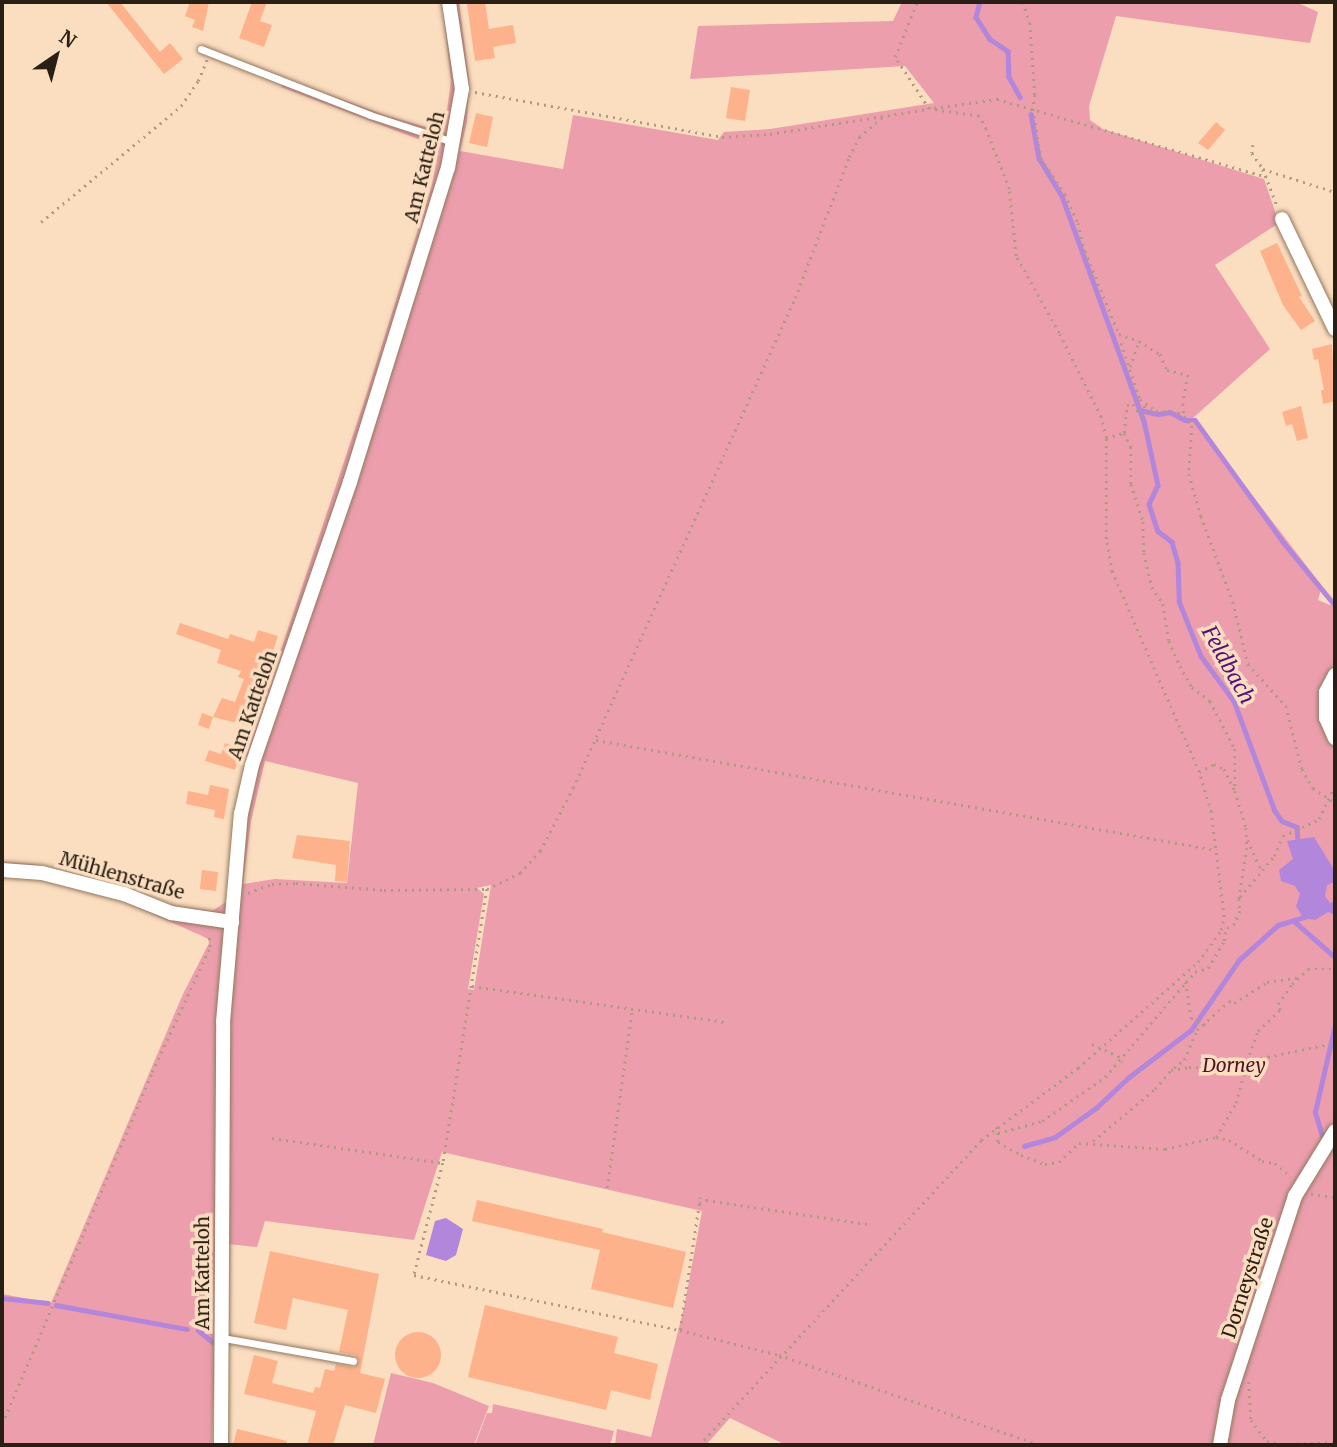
<!DOCTYPE html>
<meta charset="utf-8">
<style>
body{margin:0}
#map{position:relative;width:1337px;height:1447px;overflow:hidden;background:#fbddc0;font-family:Merriweather,serif}
div>[style]{position:absolute}
.green>*{inset:0;background:#ec9ead}
.water>*{inset:0;background:#b286db}
.stream>*{height:4.5px;margin:-2.25px;padding:0 2.25px;transform-origin:2.25px;border-radius:2.25px;background:#b286db}
.building>*{inset:0;background:#feb28c}
.round{border-radius:50%}
.path>*{height:2.5px;margin-top:-1.25px;transform-origin:0;background:repeating-linear-gradient(90deg,#b19a83 0 2px,transparent 0 7px)}
.roads{filter:drop-shadow(0 0 2px #92785e) drop-shadow(0 0 2px #92785e)}
.lane>*{height:7px;margin:-3.5px;padding:0 3.5px;transform-origin:3.5px;border-radius:3.5px;background:#fff}
.street>*{height:14px;margin:-7px;padding:0 7px;transform-origin:7px;border-radius:7px;background:#fff}
span{translate:-50% -50%;white-space:nowrap;text-align:center;line-height:1.15;-webkit-text-stroke:7px #fbddc0;paint-order:stroke}
.street-label{font-size:19px;color:#291f14}
.park-label{font-size:19px;color:#511024;font-style:italic}
.water-label{font-size:21px;color:#501278;font-style:italic}
.frame{position:absolute;inset:0;border:4px solid #291f14;pointer-events:none}
.north{position:absolute;left:21px;top:21px;width:70px;height:70px;-webkit-text-stroke:5px #fbddc0;paint-order:stroke;rotate:35deg;font-size:19px;font-weight:700;line-height:28px;text-align:center;color:#291f14}
.north::after{content:'';display:block;margin:auto;width:24px;height:32px;background:#291f14;clip-path:polygon(50% 0,100% 100%,50% 72%,0 100%)}
</style>
<div id="map">
<div class="green">
<i style="clip-path:polygon(evenodd,442px 2px,459px 2px,469px 80px,467px 122px,460px 151px,563px 169px,573px 115px,718px 140px,724px 132px,770px 129px,934px 103px,905px 66px,690px 79px,698px 26px,893px 21px,902px 2px,1296px 2px,1318px 12px,1310px 43px,1116px 16px,1089px 106px,1090px 120px,1103px 129px,1264px 179px,1279px 223px,1215px 265px,1270px 349px,1193px 418px,1322px 586px,1318px 600px,1335px 607px,1335px 1445px,1227px 1445px,1227px 1429px,1216px 1427px,1213px 1445px,786px 1445px,730px 1418px,706px 1445px,615px 1445px,617px 1429px,651px 1437px,684px 1308px,702px 1211px,442px 1152px,414px 1240px,265px 1221px,257px 1247px,228px 1244px,215px 1341px,212px 1445px,2px 1445px,2px 1294px,51px 1303px,183px 994px,209px 943px,208px 939px,200px 935px,121px 900px,51px 881px,2px 875px,2px 862px,34px 864px,124px 887px,171px 905px,212px 911px,238px 894px,247px 813px,260px 760px,245px 757px,366px 396px,432px 185px,439px 147px,281px 87px,284px 78px,387px 116px,441px 131px,445px 126px,451px 81px,442px 2px,265px 761px,358px 783px,347px 883px,275px 879px,243px 884px,251px 821px,265px 761px,442px 2px,491px 885px,474px 990px,468px 989px,484px 894px,477px 888px,491px 885px)"></i>
<i style="clip-path:polygon(391px 1373px,433px 1383px,489px 1406px,474px 1445px,373px 1445px)"></i>
<i style="clip-path:polygon(493px 1404px,614px 1431px,610px 1445px,475px 1445px,487px 1413px,492px 1413px)"></i>
</div>
<div class="water">
<i style="clip-path:polygon(1314px 837px,1335px 871px,1335px 882px,1327px 885px,1325px 896px,1330px 903px,1335px 901px,1335px 915px,1328px 912px,1315px 920px,1303px 918px,1296px 906px,1300px 894px,1295px 886px,1281px 881px,1279px 870px,1293px 859px,1287px 841px)"></i>
<i style="clip-path:polygon(446px 1218px,463px 1229px,456px 1255px,446px 1261px,426px 1255px,435px 1221px)"></i>
</div>
<div class="stream">
<i style="left:980px;top:2px;width:16px;rotate:105deg"></i>
<i style="left:976px;top:17px;width:26px;rotate:58deg"></i>
<i style="left:990px;top:39px;width:22px;rotate:34deg"></i>
<i style="left:1008px;top:51px;width:26px;rotate:88deg"></i>
<i style="left:1009px;top:77px;width:23px;rotate:61deg"></i>
<i style="left:1031px;top:114px;width:45px;rotate:79.7deg"></i>
<i style="left:1039px;top:158px;width:44px;rotate:58.8deg"></i>
<i style="left:1062px;top:196px;width:239px;rotate:70deg"></i>
<i style="left:1144px;top:421px;width:66px;rotate:77.7deg"></i>
<i style="left:1158px;top:485px;width:21px;rotate:115deg"></i>
<i style="left:1149px;top:504px;width:28px;rotate:72deg"></i>
<i style="left:1158px;top:531px;width:18px;rotate:38deg"></i>
<i style="left:1172px;top:542px;width:22px;rotate:74deg"></i>
<i style="left:1178px;top:563px;width:38px;rotate:88deg"></i>
<i style="left:1179px;top:601px;width:59px;rotate:68.2deg"></i>
<i style="left:1201px;top:656px;width:56px;rotate:53.7deg"></i>
<i style="left:1234px;top:701px;width:117px;rotate:69.6deg"></i>
<i style="left:1275px;top:811px;width:12px;rotate:55deg"></i>
<i style="left:1282px;top:821px;width:16px;rotate:22deg"></i>
<i style="left:1297px;top:827px;width:14px;rotate:86deg"></i>
<i style="left:1140px;top:410px;width:18px;rotate:13deg"></i>
<i style="left:1158px;top:414px;width:12px;rotate:-9deg"></i>
<i style="left:1170px;top:412px;width:17px;rotate:28deg"></i>
<i style="left:1185px;top:420px;width:10px"></i>
<i style="left:1195px;top:420px;width:152px;rotate:54.1deg"></i>
<i style="left:1284px;top:543px;width:80px;rotate:50.6deg"></i>
<i style="left:1294px;top:921px;width:55px;rotate:41.3deg"></i>
<i style="left:1323px;top:1139px;width:28px;rotate:-107deg"></i>
<i style="left:1315px;top:1112px;width:89px;rotate:-77.1deg"></i>
<i style="left:1024px;top:1146px;width:32px;rotate:-16deg"></i>
<i style="left:1055px;top:1137px;width:50px;rotate:-35.3deg"></i>
<i style="left:1096px;top:1108px;width:45px;rotate:-43.2deg"></i>
<i style="left:1129px;top:1077px;width:78px;rotate:-37.2deg"></i>
<i style="left:1191px;top:1030px;width:85px;rotate:-55.6deg"></i>
<i style="left:1239px;top:960px;width:52px;rotate:-41.9deg"></i>
<i style="left:1278px;top:925px;width:30px;rotate:-17deg"></i>
<i style="left:2px;top:1298px;width:46px;rotate:6.2deg"></i>
<i style="left:56px;top:1305px;width:133px;rotate:10.4deg"></i>
<i style="left:198px;top:1330px;width:19px;rotate:39deg"></i>
</div>
<div class="building">
<i style="clip-path:polygon(106px 2px,120px 2px,160px 52px,170px 43px,183px 59px,164px 74px)"></i>
<i style="clip-path:polygon(190px 2px,209px 2px,203px 31px,192px 27px,195px 20px,185px 16px)"></i>
<i style="clip-path:polygon(252px 2px,267px 2px,260px 21px,272px 25px,264px 47px,239px 38px)"></i>
<i style="clip-path:polygon(485px 2px,489px 29px,513px 25px,516px 43px,493px 47px,495px 58px,475px 61px,467px 4px)"></i>
<i style="clip-path:polygon(731px 87px,750px 90px,745px 121px,726px 118px)"></i>
<i style="clip-path:polygon(476px 113px,493px 117px,487px 147px,469px 143px)"></i>
<i style="clip-path:polygon(1216px 122px,1225px 130px,1208px 150px,1198px 143px)"></i>
<i style="clip-path:polygon(1277px 243px,1302px 296px,1299px 297px,1315px 321px,1301px 330px,1283px 305px,1260px 251px)"></i>
<i style="clip-path:polygon(1332px 344px,1335px 401px,1323px 404px,1321px 390px,1324px 390px,1318px 359px,1314px 360px,1312px 349px)"></i>
<i style="clip-path:polygon(1301px 406px,1308px 438px,1297px 441px,1292px 424px,1286px 426px,1282px 412px)"></i>
<i style="clip-path:polygon(180px 623px,228px 639px,230px 634px,254px 642px,258px 630px,278px 636px,270px 660px,264px 658px,258px 679px,264px 681px,249px 726px,213px 717px,209px 729px,198px 725px,202px 713px,213px 717px,222px 698px,235px 702px,244px 679px,238px 677px,241px 671px,217px 663px,221px 650px,176px 634px)"></i>
<i style="clip-path:polygon(225px 743px,242px 749px,235px 770px,205px 761px,209px 750px,221px 754px)"></i>
<i style="clip-path:polygon(210px 785px,229px 789px,224px 819px,214px 817px,215px 810px,186px 804px,188px 791px,208px 795px)"></i>
<i style="clip-path:polygon(297px 835px,350px 841px,347px 882px,335px 881px,336px 865px,292px 858px)"></i>
<i style="clip-path:polygon(202px 870px,218px 872px,216px 891px,200px 889px)"></i>
<i style="clip-path:polygon(477px 1200px,603px 1229px,602px 1232px,686px 1252px,673px 1308px,591px 1289px,600px 1250px,472px 1221px)"></i>
<i style="clip-path:polygon(270px 1251px,379px 1274px,360px 1373px,385px 1379px,376px 1413px,345px 1405px,333px 1445px,307px 1445px,316px 1411px,244px 1394px,254px 1355px,278px 1361px,272px 1383px,313px 1393px,315px 1387px,320px 1388px,325px 1369px,334px 1371px,336px 1364px,354px 1367px,359px 1361px,355px 1355px,339px 1352px,348px 1310px,293px 1298px,286px 1330px,254px 1323px)"></i>
<i style="clip-path:polygon(485px 1305px,618px 1337px,614px 1353px,658px 1364px,650px 1400px,611px 1390px,606px 1410px,468px 1377px)"></i>
<i class="round" style="left:395px;top:1332px;width:46px;height:46px"></i>
<i style="clip-path:polygon(237px 1429px,287px 1441px,286px 1445px,233px 1445px)"></i>
</div>
<div class="path">
<i style="left:1023px;top:2px;width:22px;rotate:72deg"></i>
<i style="left:1030px;top:23px;width:72px;rotate:86deg"></i>
<i style="left:1035px;top:95px;width:14px;rotate:98deg"></i>
<i style="left:1033px;top:109px;width:50px;rotate:80.7deg"></i>
<i style="left:1041px;top:158px;width:43px;rotate:56.3deg"></i>
<i style="left:1065px;top:194px;width:32px;rotate:66deg"></i>
<i style="left:1078px;top:223px;width:29px;rotate:76deg"></i>
<i style="left:1085px;top:251px;width:90px;rotate:67.7deg"></i>
<i style="left:1119px;top:334px;width:21px;rotate:19deg"></i>
<i style="left:1139px;top:341px;width:25px;rotate:32deg"></i>
<i style="left:1160px;top:354px;width:17px;rotate:66deg"></i>
<i style="left:1167px;top:370px;width:22px;rotate:13deg"></i>
<i style="left:1188px;top:375px;width:29px;rotate:100deg"></i>
<i style="left:1183px;top:404px;width:12px;rotate:85deg"></i>
<i style="left:1184px;top:416px;width:13px;rotate:51deg"></i>
<i style="left:1192px;top:426px;width:48px;rotate:93.6deg"></i>
<i style="left:1189px;top:474px;width:44px;rotate:74.1deg"></i>
<i style="left:1201px;top:516px;width:92px;rotate:69.6deg"></i>
<i style="left:1233px;top:602px;width:64px;rotate:76.4deg"></i>
<i style="left:1248px;top:664px;width:57px;rotate:47.9deg"></i>
<i style="left:1286px;top:706px;width:65px;rotate:75.7deg"></i>
<i style="left:1302px;top:769px;width:22px;rotate:60deg"></i>
<i style="left:1313px;top:788px;width:27px;rotate:34deg"></i>
<i style="left:475px;top:92px;width:251px;rotate:10.3deg"></i>
<i style="left:722px;top:137px;width:48px;rotate:-3.6deg"></i>
<i style="left:770px;top:134px;width:160px;rotate:-9deg"></i>
<i style="left:934px;top:108px;width:64px;rotate:-8.1deg"></i>
<i style="left:997px;top:99px;width:281px;rotate:16.1deg"></i>
<i style="left:1253px;top:145px;width:8px;rotate:97deg"></i>
<i style="left:1252px;top:153px;width:19px;rotate:55deg"></i>
<i style="left:1263px;top:169px;width:40px;rotate:69deg"></i>
<i style="left:1263px;top:169px;width:76px;rotate:17.7deg"></i>
<i style="left:41px;top:222px;width:182px;rotate:-39.6deg"></i>
<i style="left:181px;top:106px;width:30px;rotate:-56deg"></i>
<i style="left:198px;top:81px;width:23px;rotate:-67deg"></i>
<i style="left:1121px;top:343px;width:59px;rotate:71.3deg"></i>
<i style="left:1140px;top:399px;width:20px;rotate:37deg"></i>
<i style="left:1156px;top:411px;width:22px;rotate:3deg"></i>
<i style="left:1178px;top:412px;width:7px;rotate:34deg"></i>
<i style="left:1130px;top:367px;width:28px;rotate:-71deg"></i>
<i style="left:1124px;top:433px;width:16px;rotate:63deg"></i>
<i style="left:1131px;top:447px;width:37px;rotate:90deg"></i>
<i style="left:1131px;top:484px;width:40px;rotate:72deg"></i>
<i style="left:1143px;top:522px;width:31px;rotate:88deg"></i>
<i style="left:1144px;top:553px;width:35px;rotate:77deg"></i>
<i style="left:1152px;top:587px;width:20px;rotate:57deg"></i>
<i style="left:1163px;top:604px;width:37px;rotate:81deg"></i>
<i style="left:1169px;top:641px;width:27px;rotate:66deg"></i>
<i style="left:1180px;top:666px;width:24px;rotate:60deg"></i>
<i style="left:1192px;top:687px;width:23px;rotate:38deg"></i>
<i style="left:1210px;top:701px;width:54px;rotate:62.5deg"></i>
<i style="left:1235px;top:749px;width:42px;rotate:90deg"></i>
<i style="left:1106px;top:438px;width:19px;rotate:-16deg"></i>
<i style="left:1124px;top:433px;width:28px;rotate:-84deg"></i>
<i style="left:1127px;top:405px;width:6px;rotate:-9deg"></i>
<i style="left:1133px;top:404px;width:14px;rotate:56deg"></i>
<i style="left:1141px;top:416px;width:7px;rotate:-16deg"></i>
<i style="left:1148px;top:414px;width:14px;rotate:-120deg"></i>
<i style="left:596px;top:740px;width:630px;rotate:10.06deg"></i>
<i style="left:1199px;top:772px;width:17px;rotate:-28deg"></i>
<i style="left:1214px;top:764px;width:11px;rotate:27deg"></i>
<i style="left:1224px;top:769px;width:25px;rotate:63deg"></i>
<i style="left:1235px;top:791px;width:39px;rotate:73deg"></i>
<i style="left:1246px;top:828px;width:20px;rotate:87deg"></i>
<i style="left:1247px;top:848px;width:52px;rotate:98.9deg"></i>
<i style="left:1239px;top:899px;width:12px;rotate:85deg"></i>
<i style="left:1240px;top:911px;width:14px;rotate:111deg"></i>
<i style="left:1235px;top:924px;width:13px;rotate:151deg"></i>
<i style="left:1248px;top:840px;width:28px;rotate:67deg"></i>
<i style="left:1259px;top:866px;width:6px;rotate:39deg"></i>
<i style="left:487px;top:889px;width:278px;rotate:99.1deg"></i>
<i style="left:443px;top:1163px;width:116px;rotate:104.5deg"></i>
<i style="left:414px;top:1275px;width:272px;rotate:11.7deg"></i>
<i style="left:680px;top:1330px;width:102px;rotate:14.2deg"></i>
<i style="left:779px;top:1355px;width:276px;rotate:19deg"></i>
<i style="left:248px;top:893px;width:26px;rotate:-21deg"></i>
<i style="left:272px;top:884px;width:24px;rotate:-2deg"></i>
<i style="left:296px;top:883px;width:88px;rotate:4.5deg"></i>
<i style="left:384px;top:890px;width:103px;rotate:-0.6deg"></i>
<i style="left:487px;top:889px;width:37px;rotate:-26deg"></i>
<i style="left:520px;top:873px;width:30px;rotate:-48deg"></i>
<i style="left:540px;top:851px;width:71px;rotate:-62.4deg"></i>
<i style="left:573px;top:788px;width:538px;rotate:-65.63deg"></i>
<i style="left:795px;top:298px;width:151px;rotate:-69deg"></i>
<i style="left:849px;top:157px;width:22px;rotate:-63deg"></i>
<i style="left:859px;top:137px;width:30px;rotate:-40deg"></i>
<i style="left:1240px;top:897px;width:53px;rotate:-50.3deg"></i>
<i style="left:1274px;top:856px;width:22px;rotate:-66deg"></i>
<i style="left:1283px;top:836px;width:40px;rotate:-25deg"></i>
<i style="left:1319px;top:819px;width:38px;rotate:-65deg"></i>
<i style="left:1186px;top:982px;width:36px;rotate:82deg"></i>
<i style="left:1191px;top:1018px;width:19px;rotate:25deg"></i>
<i style="left:472px;top:986px;width:255px;rotate:8.1deg"></i>
<i style="left:1092px;top:1044px;width:29px;rotate:25deg"></i>
<i style="left:1118px;top:1056px;width:8px;rotate:50deg"></i>
<i style="left:1174px;top:1068px;width:13px;rotate:-39deg"></i>
<i style="left:1184px;top:1060px;width:33px;rotate:-67deg"></i>
<i style="left:1197px;top:1030px;width:43px;rotate:-42.2deg"></i>
<i style="left:1229px;top:1001px;width:5px;rotate:22deg"></i>
<i style="left:1234px;top:1003px;width:39px;rotate:-32deg"></i>
<i style="left:1267px;top:982px;width:30px;rotate:-8deg"></i>
<i style="left:997px;top:1127px;width:6px;rotate:81deg"></i>
<i style="left:998px;top:1133px;width:46px;rotate:-15.3deg"></i>
<i style="left:1042px;top:1121px;width:77px;rotate:-34.9deg"></i>
<i style="left:1105px;top:1077px;width:125px;rotate:-49.5deg"></i>
<i style="left:1186px;top:982px;width:13px;rotate:-48deg"></i>
<i style="left:1195px;top:972px;width:14px;rotate:-17deg"></i>
<i style="left:1208px;top:968px;width:31px;rotate:-59deg"></i>
<i style="left:1224px;top:941px;width:12px;rotate:-81deg"></i>
<i style="left:998px;top:1133px;width:9px;rotate:90deg"></i>
<i style="left:998px;top:1142px;width:26px;rotate:29deg"></i>
<i style="left:1021px;top:1155px;width:26px;rotate:21deg"></i>
<i style="left:1045px;top:1164px;width:14px;rotate:-8deg"></i>
<i style="left:1059px;top:1162px;width:28px;rotate:-44deg"></i>
<i style="left:1079px;top:1143px;width:86px;rotate:4deg"></i>
<i style="left:1165px;top:1149px;width:52px;rotate:-13.2deg"></i>
<i style="left:1216px;top:1137px;width:13px;rotate:13deg"></i>
<i style="left:1229px;top:1140px;width:39px;rotate:32deg"></i>
<i style="left:1262px;top:1161px;width:13px;rotate:9deg"></i>
<i style="left:1275px;top:1163px;width:21px;rotate:41deg"></i>
<i style="left:1216px;top:1137px;width:39px;rotate:-60deg"></i>
<i style="left:1236px;top:1103px;width:43px;rotate:-75.3deg"></i>
<i style="left:1247px;top:1061px;width:90px;rotate:-11.6deg"></i>
<i style="left:272px;top:1138px;width:173px;rotate:8.3deg"></i>
<i style="left:1093px;top:1141px;width:81px;rotate:-40deg"></i>
<i style="left:1155px;top:1089px;width:25px;rotate:-50deg"></i>
<i style="left:1171px;top:1070px;width:18px;rotate:-9deg"></i>
<i style="left:1189px;top:1067px;width:24px;rotate:2deg"></i>
<i style="left:1213px;top:1068px;width:35px;rotate:-12deg"></i>
<i style="left:1247px;top:1061px;width:32px;rotate:-70deg"></i>
<i style="left:1258px;top:1031px;width:30px;rotate:-44deg"></i>
<i style="left:1280px;top:1010px;width:6px;rotate:-108deg"></i>
<i style="left:1278px;top:1004px;width:24px;rotate:-55deg"></i>
<i style="left:1292px;top:984px;width:22px;rotate:-43deg"></i>
<i style="left:1308px;top:969px;width:27px"></i>
<i style="left:607px;top:1188px;width:179px;rotate:-82deg"></i>
<i style="left:1311px;top:1194px;width:24px;rotate:7deg"></i>
<i style="left:699px;top:1203px;width:8px;rotate:-23deg"></i>
<i style="left:706px;top:1200px;width:163px;rotate:8.5deg"></i>
<i style="left:680px;top:1330px;width:134px;rotate:-81.4deg"></i>
<i style="left:1249px;top:1382px;width:38px;rotate:87deg"></i>
<i style="left:1251px;top:1420px;width:26px;rotate:53deg"></i>
<i style="left:1267px;top:1441px;width:9px;rotate:13deg"></i>
<i style="left:2px;top:1424px;width:383px;rotate:-66.9deg"></i>
<i style="left:152px;top:1072px;width:138px;rotate:-65.1deg"></i>
<i style="left:210px;top:947px;width:14px;rotate:-94deg"></i>
<i style="left:699px;top:1445px;width:415px;rotate:-47.2deg"></i>
<i style="left:981px;top:1140px;width:121px;rotate:-36.6deg"></i>
<i style="left:1078px;top:1068px;width:160px;rotate:-41.5deg"></i>
<i style="left:1198px;top:962px;width:39px;rotate:-54deg"></i>
<i style="left:1221px;top:930px;width:13px;rotate:-77deg"></i>
<i style="left:1224px;top:917px;width:106px;rotate:-97.1deg"></i>
<i style="left:1211px;top:812px;width:42px;rotate:-106.7deg"></i>
<i style="left:1199px;top:772px;width:218px;rotate:-113.5deg"></i>
<i style="left:1112px;top:572px;width:34px;rotate:-100deg"></i>
<i style="left:1106px;top:539px;width:101px;rotate:-90deg"></i>
<i style="left:1106px;top:438px;width:22px;rotate:-103deg"></i>
<i style="left:1101px;top:417px;width:94px;rotate:-116.6deg"></i>
<i style="left:1059px;top:333px;width:88px;rotate:-119.2deg"></i>
<i style="left:1016px;top:256px;width:67px;rotate:-96deg"></i>
<i style="left:1009px;top:189px;width:64px;rotate:-111deg"></i>
<i style="left:986px;top:129px;width:15px;rotate:-118deg"></i>
<i style="left:979px;top:116px;width:50px;rotate:-172deg"></i>
<i style="left:929px;top:109px;width:62px;rotate:-123.2deg"></i>
<i style="left:895px;top:57px;width:59px;rotate:-68.2deg"></i>
<i style="left:1262px;top:1445px;width:73px;rotate:-2.4deg"></i>
</div>
<div class="roads">
<div class="lane">
<i style="left:201px;top:49px;width:181px;rotate:21.3deg"></i>
<i style="left:370px;top:115px;width:87px;rotate:18deg"></i>
<i style="left:223px;top:1338px;width:132px;rotate:10deg"></i>
</div>
<div class="street">
<i style="left:1282px;top:219px;width:122px;rotate:64.3deg"></i>
<i style="left:1335px;top:675px;width:19px;rotate:118deg"></i>
<i style="left:1326px;top:692px;width:26px;rotate:90deg"></i>
<i style="left:1326px;top:718px;width:22px;rotate:66deg"></i>
<i style="left:2px;top:870px;width:40px;rotate:4.3deg"></i>
<i style="left:42px;top:873px;width:85px;rotate:14.4deg"></i>
<i style="left:124px;top:894px;width:51px;rotate:22deg"></i>
<i style="left:171px;top:913px;width:62px;rotate:8.4deg"></i>
<i style="left:221px;top:1445px;width:423px;rotate:-89.7deg"></i>
<i style="left:223px;top:1022px;width:209px;rotate:-85.1deg"></i>
<i style="left:241px;top:814px;width:50px;rotate:-77.3deg"></i>
<i style="left:252px;top:765px;width:299px;rotate:-70.9deg"></i>
<i style="left:350px;top:482px;width:329px;rotate:-72.7deg"></i>
<i style="left:448px;top:168px;width:80px;rotate:-80deg"></i>
<i style="left:462px;top:89px;width:88px;rotate:-98.5deg"></i>
<i style="left:1220px;top:1445px;width:46px;rotate:-79.9deg"></i>
<i style="left:1228px;top:1400px;width:215px;rotate:-71.8deg"></i>
<i style="left:1295px;top:1196px;width:76px;rotate:-58.4deg"></i>
</div>
</div>
<div class="street-label">
<span style="left:425px;top:167px;rotate:-76deg">Am Katteloh</span>
<span style="left:253px;top:705px;rotate:-71deg">Am Katteloh</span>
<span style="left:122px;top:876px;rotate:16deg">Mühlenstraße</span>
<span style="left:203px;top:1273px;rotate:-90deg">Am Katteloh</span>
<span style="left:1248px;top:1278px;rotate:-72deg">Dorneystraße</span>
</div>
<div class="park-label">
<span style="left:1234px;top:1066px">Dorney</span>
</div>
<div class="water-label">
<span style="left:1228px;top:665px;rotate:61deg">Feldbach</span>
</div>
<div class="frame"></div>
<div class="north">N</div>
</div>
